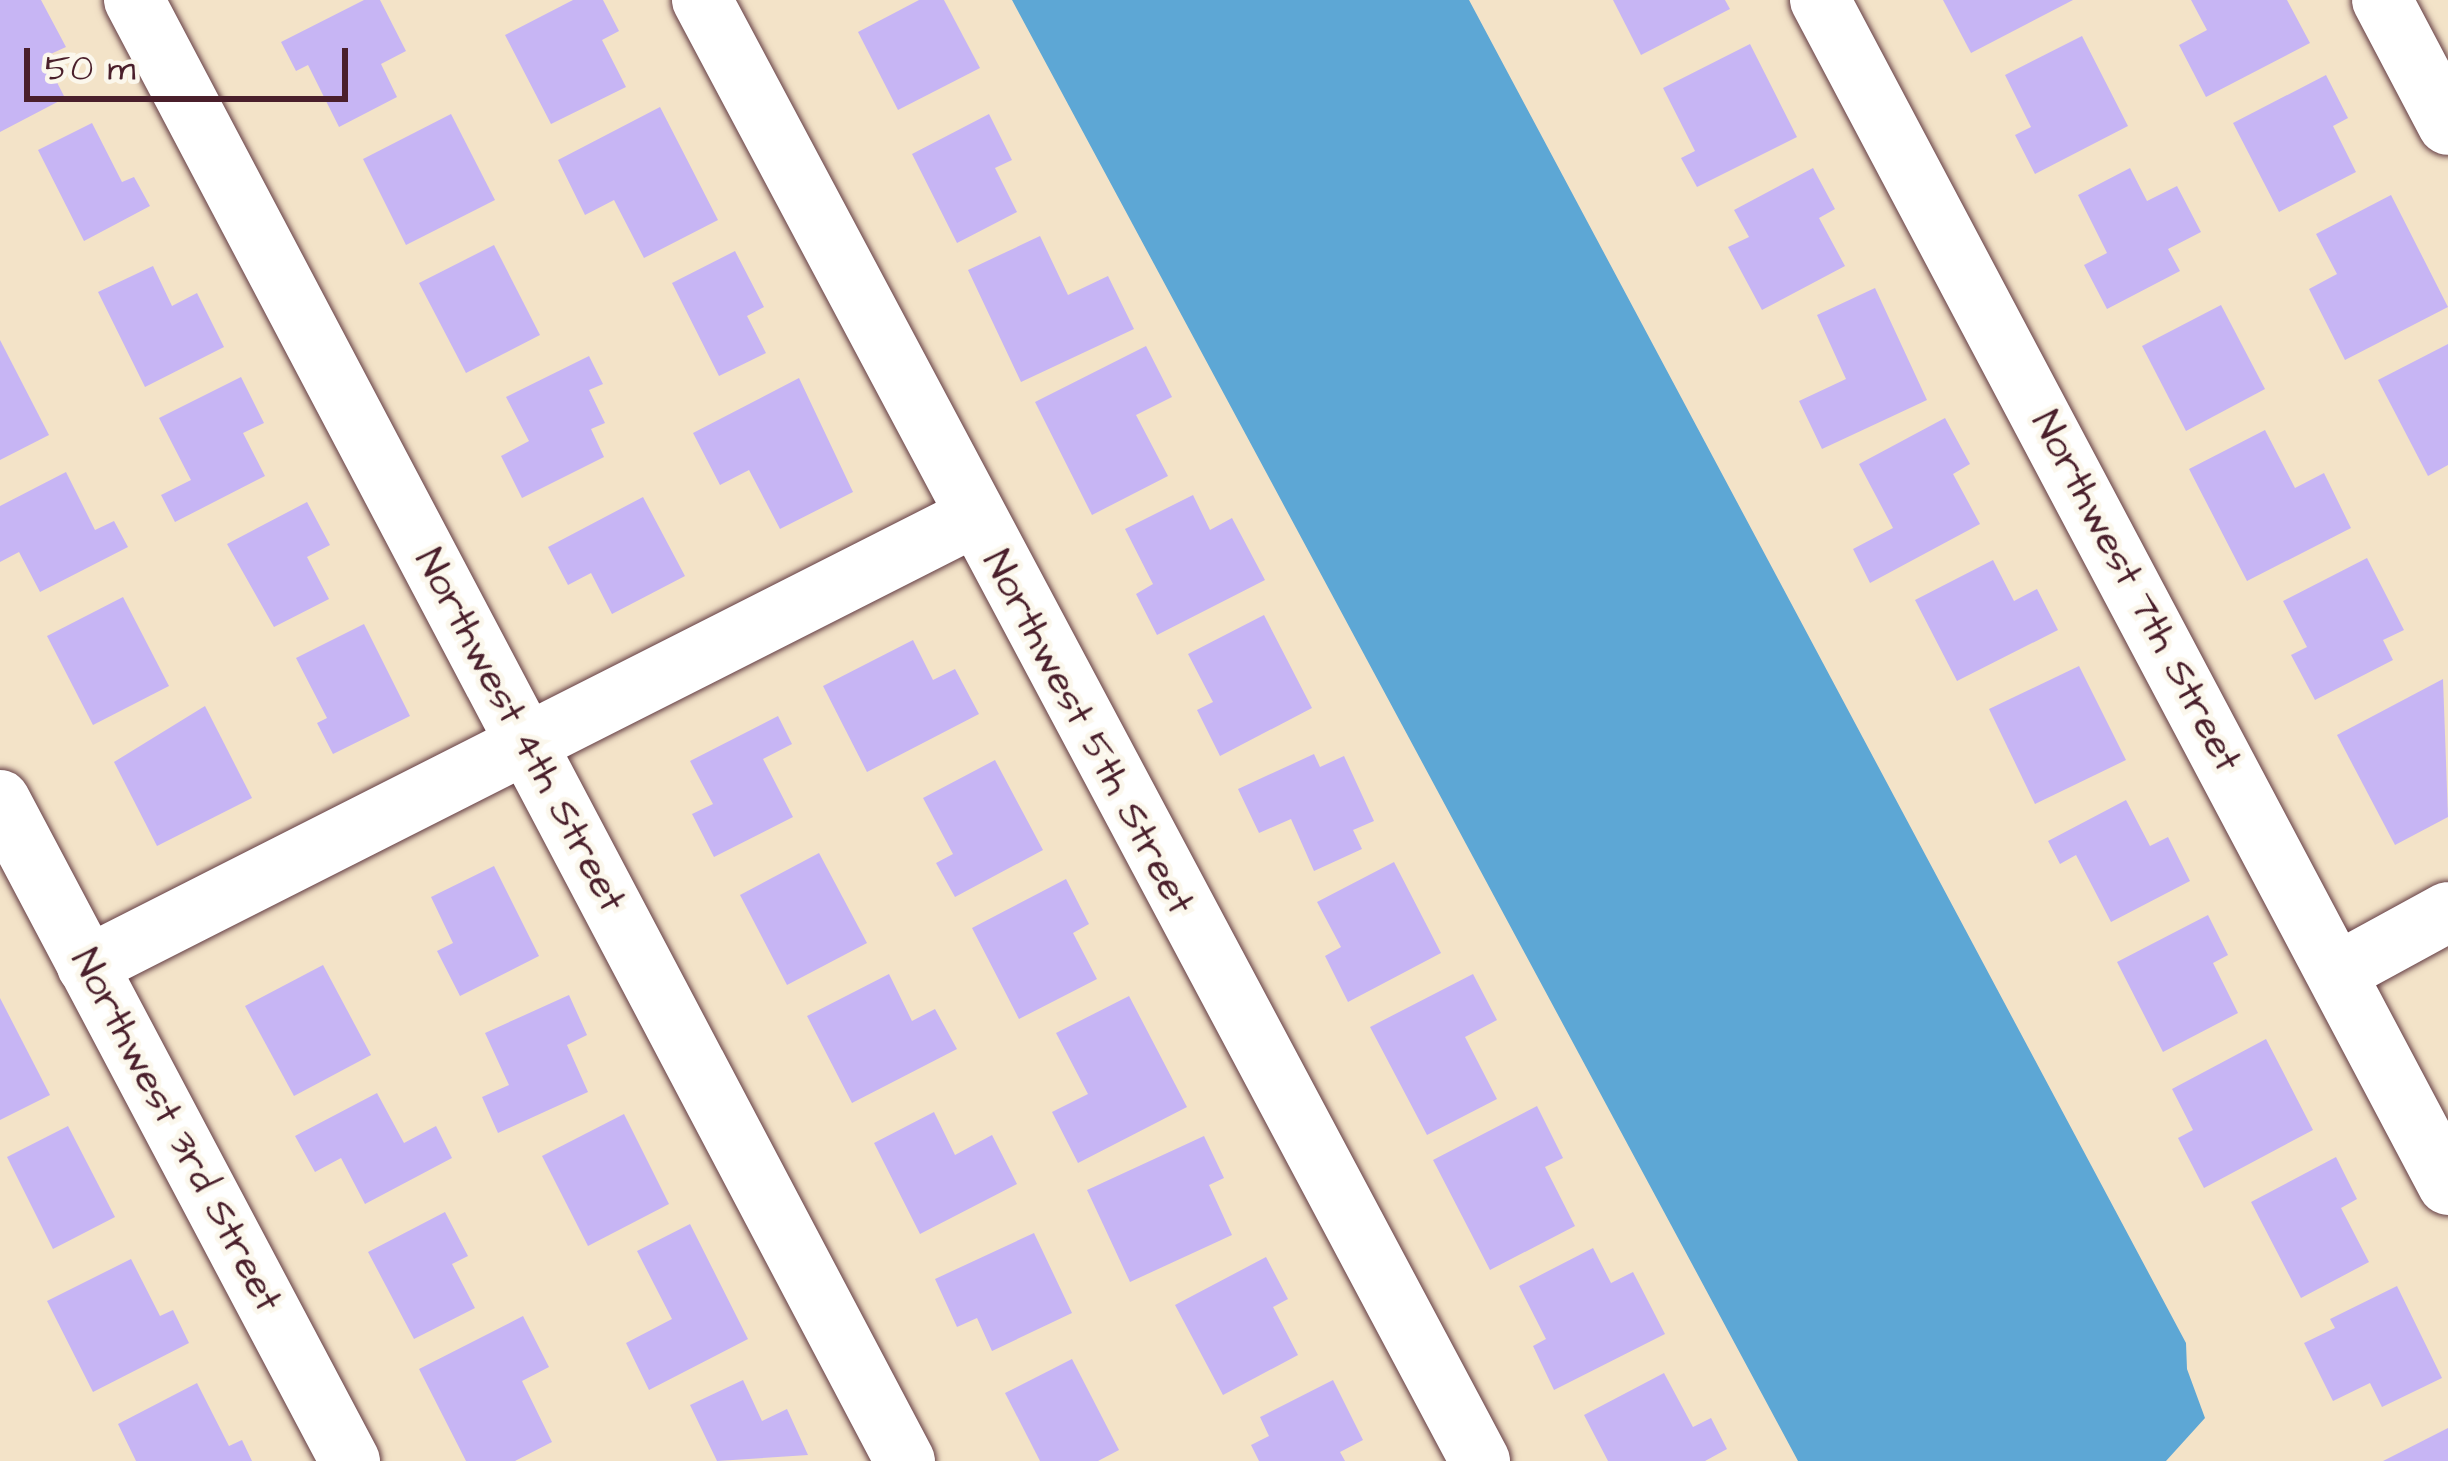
<!DOCTYPE html>
<style>
body{margin:0}
#map{position:relative;width:2448px;height:1461px;overflow:hidden;background:#f3e3c8;font-family:"Architects Daughter",sans-serif}
div>[style]{position:absolute}
.water>*{inset:0;background:#5da7d5}
.building>*{inset:0;background:#c7b5f4}
.roads{filter:drop-shadow(0 0 3px #633c43) drop-shadow(0 0 3px #633c43)}
.minor>*{height:60px;margin:-30px;padding:0 30px;transform-origin:30px;border-radius:30px;background:#fff}
span{translate:-50% -50%;white-space:nowrap;text-align:center;line-height:1.15;-webkit-text-stroke:10px #fbf7ec;paint-order:stroke}
.street-label{font-size:39px;color:#4a1f2b}
.scale{position:absolute;left:24px;top:48px;width:324px;height:54px;box-sizing:border-box;border:6px solid #4a1f2b;border-top:0;padding-left:15px;font-size:36px;line-height:42px;white-space:nowrap;color:#4a1f2b;-webkit-text-stroke:9px #fbf7ec;paint-order:stroke}
</style>
<div id="map">
<div class="water">
<i style="clip-path:polygon(1012px 0,1469px 0,2186px 1343px,2187px 1369px,2205px 1418px,2166px 1461px,1798px 1461px)"></i>
</div>
<div class="building">
<i style="clip-path:polygon(0 0,41px 0,66px 47px,44px 57px,65px 98px,0 132px)"></i>
<i style="clip-path:polygon(364px 0,380px 0,406px 51px,381px 64px,397px 97px,339px 127px,308px 65px,296px 71px,281px 42px)"></i>
<i style="clip-path:polygon(573px 0,603px 0,619px 31px,602px 40px,626px 87px,551px 124px,505px 35px)"></i>
<i style="clip-path:polygon(919px 0,944px 0,980px 68px,898px 110px,858px 32px)"></i>
<i style="clip-path:polygon(1613px 0,1725px 0,1730px 9px,1641px 55px)"></i>
<i style="clip-path:polygon(1943px 0,2073px 0,1971px 53px)"></i>
<i style="clip-path:polygon(2191px 0,2287px 0,2310px 43px,2206px 97px,2179px 45px,2207px 30px)"></i>
<i style="clip-path:polygon(2082px 36px,2128px 126px,2035px 174px,2015px 135px,2031px 127px,2005px 75px)"></i>
<i style="clip-path:polygon(1750px 44px,1797px 137px,1697px 187px,1681px 158px,1695px 151px,1663px 88px)"></i>
<i style="clip-path:polygon(2326px 75px,2348px 118px,2333px 126px,2356px 172px,2279px 212px,2233px 123px)"></i>
<i style="clip-path:polygon(660px 107px,718px 220px,644px 258px,614px 200px,585px 215px,558px 160px)"></i>
<i style="clip-path:polygon(451px 114px,495px 200px,406px 245px,363px 159px)"></i>
<i style="clip-path:polygon(989px 114px,1012px 160px,995px 168px,1017px 212px,957px 243px,912px 154px)"></i>
<i style="clip-path:polygon(92px 123px,122px 182px,134px 177px,150px 206px,84px 241px,38px 150px)"></i>
<i style="clip-path:polygon(1813px 168px,1835px 209px,1819px 218px,1845px 266px,1762px 310px,1728px 247px,1749px 237px,1734px 210px)"></i>
<i style="clip-path:polygon(2130px 168px,2147px 201px,2177px 186px,2201px 232px,2168px 249px,2180px 271px,2107px 309px,2084px 265px,2107px 253px,2078px 195px)"></i>
<i style="clip-path:polygon(2391px 195px,2448px 307px,2345px 360px,2309px 289px,2337px 274px,2316px 234px)"></i>
<i style="clip-path:polygon(1040px 236px,1068px 295px,1108px 276px,1134px 329px,1021px 382px,968px 270px)"></i>
<i style="clip-path:polygon(494px 245px,540px 335px,466px 373px,419px 283px)"></i>
<i style="clip-path:polygon(735px 251px,764px 307px,747px 316px,766px 353px,719px 376px,672px 283px)"></i>
<i style="clip-path:polygon(153px 266px,172px 306px,197px 293px,224px 347px,145px 387px,98px 292px)"></i>
<i style="clip-path:polygon(1875px 288px,1927px 400px,1822px 449px,1799px 401px,1846px 379px,1817px 315px)"></i>
<i style="clip-path:polygon(2221px 305px,2265px 389px,2186px 431px,2142px 346px)"></i>
<i style="clip-path:polygon(0 340px,49px 435px,0 460px)"></i>
<i style="clip-path:polygon(2448px 344px,2448px 465px,2428px 476px,2378px 380px)"></i>
<i style="clip-path:polygon(1146px 346px,1172px 397px,1136px 415px,1168px 476px,1092px 515px,1035px 402px)"></i>
<i style="clip-path:polygon(589px 356px,603px 384px,589px 390px,605px 423px,591px 429px,604px 457px,522px 498px,501px 456px,529px 441px,506px 397px)"></i>
<i style="clip-path:polygon(241px 377px,264px 423px,243px 433px,265px 476px,175px 522px,161px 495px,191px 480px,159px 418px)"></i>
<i style="clip-path:polygon(799px 378px,853px 492px,780px 529px,749px 470px,720px 485px,693px 433px)"></i>
<i style="clip-path:polygon(1945px 418px,1970px 464px,1953px 474px,1980px 524px,1870px 583px,1853px 549px,1893px 528px,1859px 464px)"></i>
<i style="clip-path:polygon(2265px 430px,2295px 488px,2324px 473px,2351px 528px,2247px 581px,2189px 469px)"></i>
<i style="clip-path:polygon(66px 472px,95px 530px,114px 521px,128px 547px,40px 592px,19px 552px,0 562px,0 506px)"></i>
<i style="clip-path:polygon(1193px 495px,1210px 530px,1232px 518px,1265px 580px,1157px 635px,1136px 594px,1153px 584px,1125px 529px)"></i>
<i style="clip-path:polygon(643px 497px,685px 576px,612px 614px,591px 573px,568px 585px,548px 547px)"></i>
<i style="clip-path:polygon(307px 502px,330px 545px,307px 557px,329px 599px,274px 627px,227px 544px)"></i>
<i style="clip-path:polygon(2367px 558px,2404px 630px,2383px 640px,2393px 660px,2315px 700px,2291px 655px,2307px 647px,2283px 601px)"></i>
<i style="clip-path:polygon(1993px 560px,2014px 601px,2037px 589px,2058px 630px,1957px 681px,1915px 600px)"></i>
<i style="clip-path:polygon(123px 597px,169px 686px,93px 725px,47px 636px)"></i>
<i style="clip-path:polygon(1264px 615px,1312px 708px,1220px 756px,1197px 710px,1213px 702px,1188px 654px)"></i>
<i style="clip-path:polygon(364px 624px,410px 716px,333px 754px,317px 723px,327px 718px,296px 658px)"></i>
<i style="clip-path:polygon(913px 640px,933px 680px,955px 669px,979px 714px,867px 772px,823px 686px)"></i>
<i style="clip-path:polygon(2079px 666px,2126px 760px,2035px 804px,1989px 709px)"></i>
<i style="clip-path:polygon(2443px 679px,2448px 817px,2395px 845px,2337px 735px)"></i>
<i style="clip-path:polygon(205px 706px,252px 798px,157px 846px,114px 762px)"></i>
<i style="clip-path:polygon(778px 716px,792px 744px,763px 759px,793px 817px,714px 857px,692px 814px,713px 804px,690px 761px)"></i>
<i style="clip-path:polygon(1314px 754px,1320px 767px,1344px 756px,1374px 821px,1353px 830px,1362px 849px,1314px 871px,1291px 819px,1259px 833px,1238px 789px)"></i>
<i style="clip-path:polygon(995px 760px,1043px 850px,955px 897px,936px 863px,953px 854px,923px 798px)"></i>
<i style="clip-path:polygon(2126px 800px,2150px 846px,2168px 837px,2190px 881px,2111px 922px,2076px 855px,2060px 864px,2048px 841px)"></i>
<i style="clip-path:polygon(819px 853px,867px 943px,787px 985px,740px 895px)"></i>
<i style="clip-path:polygon(1394px 862px,1441px 953px,1348px 1002px,1325px 956px,1341px 947px,1317px 902px)"></i>
<i style="clip-path:polygon(494px 866px,539px 956px,460px 996px,437px 951px,453px 943px,431px 897px)"></i>
<i style="clip-path:polygon(1066px 879px,1089px 924px,1073px 933px,1097px 979px,1019px 1019px,972px 928px)"></i>
<i style="clip-path:polygon(2208px 915px,2228px 955px,2213px 963px,2238px 1013px,2163px 1052px,2117px 962px)"></i>
<i style="clip-path:polygon(323px 965px,371px 1055px,294px 1096px,245px 1006px)"></i>
<i style="clip-path:polygon(889px 974px,912px 1021px,935px 1009px,957px 1049px,852px 1103px,807px 1016px)"></i>
<i style="clip-path:polygon(1473px 974px,1497px 1020px,1465px 1037px,1497px 1099px,1427px 1135px,1370px 1027px)"></i>
<i style="clip-path:polygon(569px 995px,587px 1035px,567px 1045px,588px 1092px,498px 1133px,482px 1097px,509px 1085px,485px 1033px)"></i>
<i style="clip-path:polygon(1129px 996px,1187px 1107px,1078px 1163px,1052px 1112px,1088px 1094px,1056px 1033px)"></i>
<i style="clip-path:polygon(0 998px,50px 1095px,0 1120px)"></i>
<i style="clip-path:polygon(2266px 1039px,2313px 1130px,2204px 1188px,2178px 1138px,2193px 1130px,2172px 1089px)"></i>
<i style="clip-path:polygon(377px 1093px,404px 1143px,436px 1126px,452px 1158px,365px 1204px,341px 1158px,315px 1172px,295px 1136px)"></i>
<i style="clip-path:polygon(1537px 1106px,1563px 1158px,1545px 1167px,1575px 1226px,1490px 1270px,1433px 1160px)"></i>
<i style="clip-path:polygon(934px 1112px,955px 1155px,992px 1135px,1017px 1184px,920px 1234px,874px 1143px)"></i>
<i style="clip-path:polygon(624px 1114px,669px 1204px,588px 1246px,542px 1156px)"></i>
<i style="clip-path:polygon(68px 1126px,115px 1217px,53px 1249px,7px 1157px)"></i>
<i style="clip-path:polygon(1204px 1136px,1224px 1178px,1209px 1185px,1232px 1235px,1130px 1282px,1087px 1190px)"></i>
<i style="clip-path:polygon(2336px 1157px,2357px 1199px,2341px 1208px,2369px 1262px,2301px 1298px,2251px 1202px)"></i>
<i style="clip-path:polygon(445px 1212px,468px 1256px,452px 1264px,475px 1308px,414px 1339px,368px 1252px)"></i>
<i style="clip-path:polygon(690px 1224px,748px 1339px,649px 1390px,626px 1343px,672px 1319px,637px 1251px)"></i>
<i style="clip-path:polygon(1034px 1233px,1072px 1313px,992px 1351px,977px 1318px,957px 1327px,935px 1279px)"></i>
<i style="clip-path:polygon(1593px 1248px,1611px 1283px,1633px 1272px,1665px 1334px,1554px 1390px,1533px 1346px,1546px 1339px,1519px 1286px)"></i>
<i style="clip-path:polygon(1266px 1257px,1288px 1299px,1273px 1307px,1298px 1355px,1223px 1395px,1175px 1305px)"></i>
<i style="clip-path:polygon(131px 1259px,160px 1316px,173px 1310px,189px 1343px,93px 1392px,47px 1301px)"></i>
<i style="clip-path:polygon(2397px 1286px,2442px 1378px,2382px 1407px,2370px 1383px,2333px 1401px,2304px 1343px,2335px 1328px,2330px 1319px)"></i>
<i style="clip-path:polygon(523px 1316px,549px 1367px,522px 1381px,552px 1442px,515px 1461px,466px 1461px,419px 1369px)"></i>
<i style="clip-path:polygon(1072px 1359px,1119px 1450px,1098px 1461px,1040px 1461px,1005px 1393px)"></i>
<i style="clip-path:polygon(1664px 1373px,1693px 1427px,1711px 1418px,1727px 1449px,1705px 1461px,1608px 1461px,1584px 1415px)"></i>
<i style="clip-path:polygon(743px 1380px,762px 1421px,787px 1409px,808px 1455px,717px 1461px,690px 1405px)"></i>
<i style="clip-path:polygon(1333px 1380px,1363px 1440px,1340px 1452px,1345px 1461px,1259px 1461px,1251px 1445px,1269px 1436px,1260px 1417px)"></i>
<i style="clip-path:polygon(197px 1383px,229px 1446px,242px 1440px,252px 1461px,136px 1461px,118px 1424px)"></i>
<i style="clip-path:polygon(2448px 1428px,2448px 1461px,2383px 1461px)"></i>
</div>
<div class="roads">
<div class="minor">
<i style="left:134px;top:0;width:1652px;rotate:62.18deg"></i>
<i style="left:702px;top:0;width:1655px;rotate:61.96deg"></i>
<i style="left:1820px;top:0;width:1341px;rotate:62.08deg"></i>
<i style="left:2382px;top:0;width:141px;rotate:62.2deg"></i>
<i style="left:0;top:800px;width:748px;rotate:62.1deg"></i>
<i style="left:87px;top:966px;width:992px;rotate:-26.85deg"></i>
<i style="left:2338px;top:972px;width:125px;rotate:-28.6deg"></i>
</div>
</div>
<div class="street-label">
<span style="left:2135px;top:592px;rotate:62deg">Northwest 7th Street</span>
<span style="left:519px;top:731px;rotate:62deg">Northwest 4th Street</span>
<span style="left:1087px;top:733px;rotate:62deg">Northwest 5th Street</span>
<span style="left:175px;top:1131px;rotate:62deg">Northwest 3rd Street</span>
</div>
<div class="scale">50 m</div>
</div>
